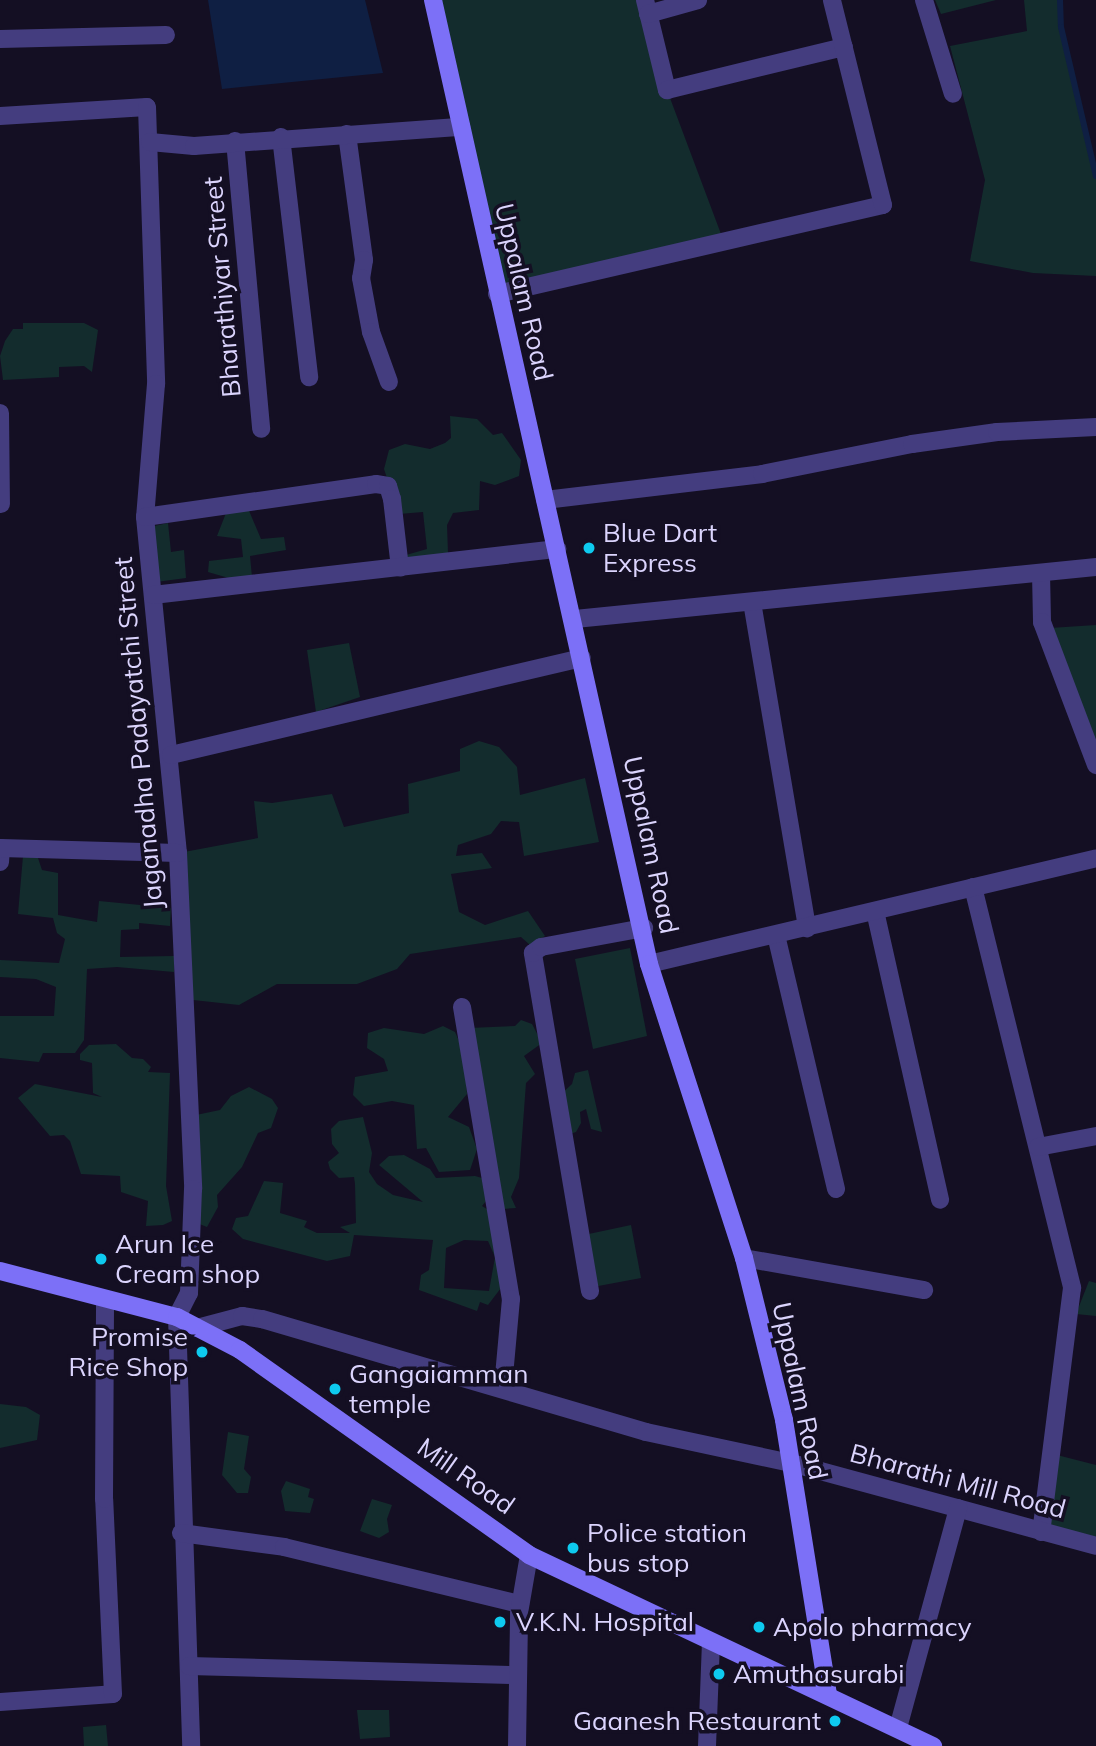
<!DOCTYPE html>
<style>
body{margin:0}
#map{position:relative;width:1096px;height:1746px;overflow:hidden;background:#140f23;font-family:Mulish,sans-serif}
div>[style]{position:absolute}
.green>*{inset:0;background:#132c2d}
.water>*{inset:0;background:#0f1f43}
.stream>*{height:6px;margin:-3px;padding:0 3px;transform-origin:3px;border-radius:3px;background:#0f1f43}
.minor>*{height:18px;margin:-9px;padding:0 9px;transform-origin:9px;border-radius:9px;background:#443d7f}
.secondary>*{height:18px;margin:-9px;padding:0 9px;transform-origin:9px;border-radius:9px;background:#7c70f7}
.dots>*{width:19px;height:19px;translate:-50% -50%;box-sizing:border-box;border:4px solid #140f23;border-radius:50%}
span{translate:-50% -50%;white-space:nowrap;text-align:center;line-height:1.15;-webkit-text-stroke:7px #140f23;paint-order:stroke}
.street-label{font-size:26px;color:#dbd4fd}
.poi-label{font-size:26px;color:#dbd4fd}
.left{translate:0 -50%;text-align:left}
.right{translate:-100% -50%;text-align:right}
</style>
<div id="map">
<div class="green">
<i style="clip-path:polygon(432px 0,648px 0,667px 90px,724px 242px,497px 294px)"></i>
<i style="clip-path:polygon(935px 0,996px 0,941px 14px)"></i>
<i style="clip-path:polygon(1024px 0,1060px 0,1061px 27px,1096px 176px,1096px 276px,1033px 273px,970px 261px,985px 180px,950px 46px,1027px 31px)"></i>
<i style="clip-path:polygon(23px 323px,84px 323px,98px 330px,92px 372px,84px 366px,59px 367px,59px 377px,3px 380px,0 356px,5px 341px,13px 329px,23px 329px)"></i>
<i style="clip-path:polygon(450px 416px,477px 419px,493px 435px,502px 433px,521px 460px,519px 476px,495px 485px,480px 481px,479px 510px,453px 513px,447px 525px,448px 553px,409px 560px,406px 555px,427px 549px,423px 512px,399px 514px,384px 469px,389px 450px,405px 444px,430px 449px,445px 443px,451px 438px)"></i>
<i style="clip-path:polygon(247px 506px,261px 539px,284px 537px,286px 550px,250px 556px,252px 577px,232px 579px,208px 572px,209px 561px,243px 557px,241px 539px,217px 536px,226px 513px)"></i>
<i style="clip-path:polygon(168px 523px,171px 552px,184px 550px,186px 578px,156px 582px,150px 527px)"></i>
<i style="clip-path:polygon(1096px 625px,1096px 764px,1050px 628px)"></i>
<i style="clip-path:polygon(349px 643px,360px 697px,316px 712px,307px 650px)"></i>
<i style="clip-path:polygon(479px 741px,499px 747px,517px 767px,520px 795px,585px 778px,599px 842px,524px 856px,519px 822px,501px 821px,491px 834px,458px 845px,456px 856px,482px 853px,492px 868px,451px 874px,459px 912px,485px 925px,528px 911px,545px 936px,530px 945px,521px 937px,410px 954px,397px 969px,357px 984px,277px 984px,239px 1005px,184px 999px,184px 852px,258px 838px,254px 801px,272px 803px,332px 794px,344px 827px,409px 813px,408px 784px,460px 771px,460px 749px)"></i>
<i style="clip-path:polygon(23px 856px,38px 858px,42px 870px,58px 873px,58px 915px,97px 922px,99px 901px,171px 908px,170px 926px,139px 923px,139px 929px,121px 930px,120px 957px,174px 956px,174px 972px,117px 967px,87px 969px,84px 1040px,75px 1053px,43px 1053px,39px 1062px,0 1058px,0 1016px,54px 1016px,56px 987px,36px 979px,0 977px,0 960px,59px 963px,65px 939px,57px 933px,53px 918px,18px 914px)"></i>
<i style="clip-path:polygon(630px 948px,647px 1036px,593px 1049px,575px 959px)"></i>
<i style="clip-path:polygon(521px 1020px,532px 1024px,542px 1043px,524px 1056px,535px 1074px,526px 1083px,519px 1178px,511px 1197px,516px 1208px,503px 1209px,469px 1028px,515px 1026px)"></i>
<i style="clip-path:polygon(443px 1026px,455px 1032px,464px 1052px,467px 1094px,448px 1117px,469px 1127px,477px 1149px,470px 1170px,439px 1172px,426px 1148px,417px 1149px,414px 1105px,392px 1101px,364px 1106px,353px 1095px,355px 1077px,388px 1071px,384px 1059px,367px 1048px,368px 1033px,384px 1028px,424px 1034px)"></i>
<i style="clip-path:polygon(116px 1044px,132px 1058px,143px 1059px,151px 1067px,148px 1072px,170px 1073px,166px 1186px,172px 1221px,163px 1225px,146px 1226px,148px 1201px,121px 1192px,120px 1176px,81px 1174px,70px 1141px,64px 1135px,50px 1136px,18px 1098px,35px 1084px,102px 1097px,93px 1093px,92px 1063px,80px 1060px,80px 1054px,89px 1045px)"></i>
<i style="clip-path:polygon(588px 1070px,602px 1132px,591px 1129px,586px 1109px,580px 1112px,581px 1123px,576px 1132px,567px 1135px,559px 1096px,572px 1084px,575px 1073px)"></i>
<i style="clip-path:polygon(249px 1087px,272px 1099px,278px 1108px,271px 1128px,258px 1133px,242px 1167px,217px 1195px,218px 1207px,207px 1227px,197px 1223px,196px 1115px,220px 1110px,231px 1096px)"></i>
<i style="clip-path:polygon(evenodd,363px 1117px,372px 1153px,369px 1172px,377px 1184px,393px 1195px,423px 1202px,379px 1165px,389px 1156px,404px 1155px,430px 1169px,436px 1178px,475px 1176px,489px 1180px,491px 1195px,482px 1206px,495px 1214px,504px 1284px,488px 1305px,480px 1302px,477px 1311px,419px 1290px,421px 1275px,429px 1270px,433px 1240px,354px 1235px,350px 1256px,327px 1261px,243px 1239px,232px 1229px,236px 1218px,248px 1216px,264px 1181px,283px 1183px,280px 1213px,307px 1221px,304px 1227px,317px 1233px,350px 1233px,340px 1227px,356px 1223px,355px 1184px,354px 1177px,339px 1178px,330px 1169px,328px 1162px,339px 1153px,332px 1144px,331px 1129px,339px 1121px,363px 1117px,464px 1240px,488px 1241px,495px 1257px,489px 1291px,444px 1288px,446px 1248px,464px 1240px)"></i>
<i style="clip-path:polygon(631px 1225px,641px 1278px,593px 1287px,584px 1235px)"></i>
<i style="clip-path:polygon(1089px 1281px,1096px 1283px,1096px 1316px,1076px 1314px)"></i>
<i style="clip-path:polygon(0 1404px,26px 1407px,40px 1415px,37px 1440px,0 1448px)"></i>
<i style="clip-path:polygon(228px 1432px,249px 1436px,244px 1469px,251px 1477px,248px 1493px,237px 1493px,222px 1475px)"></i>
<i style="clip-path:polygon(1057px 1455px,1096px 1465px,1096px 1540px,1049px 1528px)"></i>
<i style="clip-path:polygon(286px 1481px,310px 1489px,308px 1497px,314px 1499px,310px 1513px,285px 1511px,281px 1491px)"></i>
<i style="clip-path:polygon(372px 1499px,392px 1505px,387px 1519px,389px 1532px,379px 1538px,360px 1531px)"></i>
<i style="clip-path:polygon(357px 1710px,389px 1710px,390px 1737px,360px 1739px)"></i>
<i style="clip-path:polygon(106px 1725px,108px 1746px,84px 1746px,83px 1727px)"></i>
</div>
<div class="water">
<i style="clip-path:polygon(208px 0,365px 0,383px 73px,222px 89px)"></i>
</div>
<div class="stream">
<i style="left:1060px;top:0;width:27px;rotate:88deg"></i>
<i style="left:1061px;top:27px;width:153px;rotate:76.8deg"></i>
</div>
<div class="minor">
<i style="left:645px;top:0;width:93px;rotate:76.3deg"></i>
<i style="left:667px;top:90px;width:182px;rotate:-13.7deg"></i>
<i style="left:924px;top:0;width:98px;rotate:72.9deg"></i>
<i style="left:648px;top:14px;width:52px;rotate:-15.6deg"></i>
<i style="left:0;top:39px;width:166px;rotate:-1.4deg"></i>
<i style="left:0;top:116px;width:147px;rotate:-3.5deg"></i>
<i style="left:147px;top:107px;width:277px;rotate:88.1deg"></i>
<i style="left:156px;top:384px;width:133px;rotate:94.7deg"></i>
<i style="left:145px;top:517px;width:338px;rotate:84.4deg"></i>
<i style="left:178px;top:853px;width:336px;rotate:87.4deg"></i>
<i style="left:193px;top:1189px;width:104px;rotate:92.2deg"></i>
<i style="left:189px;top:1293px;width:27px;rotate:117deg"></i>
<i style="left:177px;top:1317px;width:429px;rotate:88.1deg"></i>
<i style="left:347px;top:134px;width:127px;rotate:82.3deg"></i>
<i style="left:364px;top:260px;width:18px;rotate:99deg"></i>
<i style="left:361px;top:278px;width:55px;rotate:79.5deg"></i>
<i style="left:371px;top:332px;width:53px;rotate:70.2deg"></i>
<i style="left:281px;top:137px;width:242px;rotate:83.3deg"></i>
<i style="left:235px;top:141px;width:289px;rotate:84.8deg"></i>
<i style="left:150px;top:142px;width:44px;rotate:5.2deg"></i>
<i style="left:194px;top:146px;width:268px;rotate:-4.1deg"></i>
<i style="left:497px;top:294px;width:396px;rotate:-13deg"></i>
<i style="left:883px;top:205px;width:211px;rotate:-104deg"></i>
<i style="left:0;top:413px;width:91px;rotate:89.4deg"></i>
<i style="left:545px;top:500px;width:219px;rotate:-6.8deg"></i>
<i style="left:762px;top:474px;width:153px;rotate:-11.3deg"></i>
<i style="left:912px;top:444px;width:86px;rotate:-8deg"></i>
<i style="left:997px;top:432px;width:99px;rotate:-2.9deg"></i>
<i style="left:145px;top:517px;width:233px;rotate:-8.1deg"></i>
<i style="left:376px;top:484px;width:12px;rotate:9deg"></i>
<i style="left:388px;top:486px;width:14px;rotate:73deg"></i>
<i style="left:392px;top:499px;width:69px;rotate:83.4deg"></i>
<i style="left:1041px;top:573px;width:49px;rotate:88.8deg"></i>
<i style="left:1042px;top:622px;width:153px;rotate:69.3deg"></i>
<i style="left:153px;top:595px;width:407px;rotate:-6.5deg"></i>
<i style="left:752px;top:602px;width:331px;rotate:80.4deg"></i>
<i style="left:575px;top:619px;width:524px;rotate:-5.7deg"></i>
<i style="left:171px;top:755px;width:422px;rotate:-13.3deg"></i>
<i style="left:0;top:862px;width:14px;rotate:-86deg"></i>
<i style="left:1px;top:848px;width:177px;rotate:1.6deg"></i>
<i style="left:973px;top:887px;width:413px;rotate:76.1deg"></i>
<i style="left:1072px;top:1288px;width:246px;rotate:97.2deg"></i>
<i style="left:875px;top:911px;width:296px;rotate:77.3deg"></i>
<i style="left:776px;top:935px;width:261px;rotate:76.7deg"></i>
<i style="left:649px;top:964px;width:459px;rotate:-13.3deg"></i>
<i style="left:462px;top:1007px;width:296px;rotate:80.5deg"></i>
<i style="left:511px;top:1299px;width:88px;rotate:95.2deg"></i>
<i style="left:1038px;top:1147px;width:59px;rotate:-10.7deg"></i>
<i style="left:744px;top:1258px;width:183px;rotate:10.1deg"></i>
<i style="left:590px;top:1291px;width:343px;rotate:-99.6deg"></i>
<i style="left:533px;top:953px;width:10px;rotate:-37deg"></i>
<i style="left:541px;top:947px;width:105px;rotate:-10.5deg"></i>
<i style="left:197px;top:1328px;width:47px;rotate:-14.9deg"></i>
<i style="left:242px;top:1316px;width:20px;rotate:9deg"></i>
<i style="left:262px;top:1319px;width:400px;rotate:16.4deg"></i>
<i style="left:646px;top:1432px;width:148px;rotate:12.1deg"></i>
<i style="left:791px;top:1463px;width:316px;rotate:15.2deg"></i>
<i style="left:181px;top:1533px;width:104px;rotate:7.7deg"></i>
<i style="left:284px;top:1547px;width:243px;rotate:13.6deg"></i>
<i style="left:189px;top:1666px;width:328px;rotate:1.6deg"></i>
<i style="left:0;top:1702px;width:113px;rotate:-4deg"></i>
<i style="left:113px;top:1694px;width:195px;rotate:-92.6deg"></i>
<i style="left:104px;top:1499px;width:197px;rotate:-89.7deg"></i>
<i style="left:898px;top:1728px;width:228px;rotate:-74.7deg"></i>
<i style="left:517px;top:1746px;width:133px;rotate:-89.1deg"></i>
<i style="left:519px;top:1613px;width:59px;rotate:-80.2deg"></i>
<i style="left:707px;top:1746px;width:104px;rotate:-87.8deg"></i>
</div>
<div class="secondary">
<i style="left:433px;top:0;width:988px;rotate:77.37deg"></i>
<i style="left:649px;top:964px;width:309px;rotate:72.1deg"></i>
<i style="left:744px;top:1258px;width:167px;rotate:76.1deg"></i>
<i style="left:784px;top:1420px;width:279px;rotate:80.9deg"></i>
<i style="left:0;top:1271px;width:183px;rotate:14.6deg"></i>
<i style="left:177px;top:1317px;width:71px;rotate:27.6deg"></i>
<i style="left:240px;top:1350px;width:354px;rotate:35.3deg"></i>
<i style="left:529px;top:1555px;width:447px;rotate:25.3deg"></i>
</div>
<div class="dots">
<i style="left:589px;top:548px;background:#0ecaef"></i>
<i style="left:101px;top:1259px;background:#0ecaef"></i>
<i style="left:202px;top:1352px;background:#0ecaef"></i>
<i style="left:335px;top:1389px;background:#0ecaef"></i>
<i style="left:573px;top:1548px;background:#0ecaef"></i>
<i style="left:500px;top:1622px;background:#0ecaef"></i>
<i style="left:759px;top:1627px;background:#0ecaef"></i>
<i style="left:719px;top:1674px;background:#0ecaef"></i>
<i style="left:835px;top:1721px;background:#0ecaef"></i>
</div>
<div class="street-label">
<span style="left:222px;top:287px;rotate:-95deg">Bharathiyar Street</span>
<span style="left:524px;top:292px;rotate:77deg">Uppalam Road</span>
<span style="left:138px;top:733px;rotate:-95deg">Jaganadha Padayatchi Street</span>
<span style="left:651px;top:845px;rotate:78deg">Uppalam Road</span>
<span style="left:800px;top:1391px;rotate:78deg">Uppalam Road</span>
<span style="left:466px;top:1476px;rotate:35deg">Mill Road</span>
<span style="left:958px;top:1481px;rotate:15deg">Bharathi Mill Road</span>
</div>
<div class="poi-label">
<span class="left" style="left:603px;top:548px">Blue Dart<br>Express</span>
<span class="left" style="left:115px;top:1259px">Arun Ice<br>Cream shop</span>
<span class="right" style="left:188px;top:1352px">Promise<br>Rice Shop</span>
<span class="left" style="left:349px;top:1389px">Gangaiamman<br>temple</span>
<span class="left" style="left:587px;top:1548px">Police station<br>bus stop</span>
<span class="left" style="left:516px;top:1622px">V.K.N. Hospital</span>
<span class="left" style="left:773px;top:1627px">Apolo pharmacy</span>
<span class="left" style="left:733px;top:1674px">Amuthasurabi</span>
<span class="right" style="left:821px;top:1721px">Gaanesh Restaurant</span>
</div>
</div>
